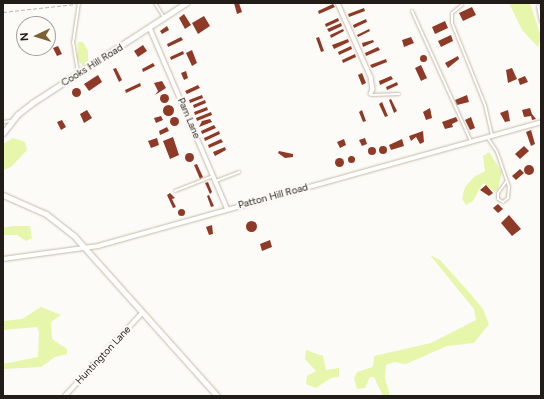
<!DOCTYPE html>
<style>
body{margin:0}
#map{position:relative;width:544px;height:399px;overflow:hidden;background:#fdfbf7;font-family:Figtree,sans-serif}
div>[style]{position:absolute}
.green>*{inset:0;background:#e6f6ab}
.building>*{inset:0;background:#8f3a27}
.round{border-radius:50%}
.path>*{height:1px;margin-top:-0.5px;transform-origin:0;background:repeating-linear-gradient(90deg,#b9b6b2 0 4px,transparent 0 6px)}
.roads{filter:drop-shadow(0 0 1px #c5b9a9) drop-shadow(0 0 1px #c5b9a9)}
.lane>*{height:2px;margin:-1px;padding:0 1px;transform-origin:1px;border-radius:1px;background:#fff}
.street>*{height:3.5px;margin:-1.75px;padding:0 1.75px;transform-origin:1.75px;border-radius:1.75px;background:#fff}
.secondary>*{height:5px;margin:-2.5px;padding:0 2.5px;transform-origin:2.5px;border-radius:2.5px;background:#fff}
span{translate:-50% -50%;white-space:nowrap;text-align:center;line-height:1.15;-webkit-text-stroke:4px #fdfbf7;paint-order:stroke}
.street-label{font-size:10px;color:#221d18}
.frame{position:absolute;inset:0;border:4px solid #221d18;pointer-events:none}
.north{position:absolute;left:16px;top:16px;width:40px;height:40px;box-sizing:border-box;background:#fdfbf7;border:1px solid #a5a29e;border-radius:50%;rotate:266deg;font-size:11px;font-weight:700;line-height:16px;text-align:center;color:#221d18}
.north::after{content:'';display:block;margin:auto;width:14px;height:18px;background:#7d6134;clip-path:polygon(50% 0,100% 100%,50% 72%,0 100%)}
</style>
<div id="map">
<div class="green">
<i style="clip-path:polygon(509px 3px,530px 3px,541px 37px,538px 47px,522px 30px)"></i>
<i style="clip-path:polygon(78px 42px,83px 42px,88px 51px,88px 61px,84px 67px,77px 59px)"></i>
<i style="clip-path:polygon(13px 138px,25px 142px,27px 150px,11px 167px,3px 170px,3px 144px)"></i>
<i style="clip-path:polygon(489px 152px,502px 172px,498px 189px,495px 192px,483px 183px,473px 201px,466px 205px,462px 199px,465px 187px,474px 177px,485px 171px,483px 156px)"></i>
<i style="clip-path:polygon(12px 226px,30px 226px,32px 238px,26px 241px,17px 235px,3px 235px,3px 228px)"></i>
<i style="clip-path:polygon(430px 255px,440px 260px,468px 291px,483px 309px,489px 324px,474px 343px,447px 346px,406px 364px,394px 362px,386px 365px,385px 378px,390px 396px,383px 396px,374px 377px,370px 377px,365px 388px,357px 389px,354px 378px,357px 372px,373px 367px,374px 356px,431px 343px,476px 320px,474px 309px)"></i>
<i style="clip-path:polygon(41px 307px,61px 315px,51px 322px,52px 339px,67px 349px,67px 354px,55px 357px,41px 367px,3px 369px,3px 364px,38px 357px,39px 332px,37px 327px,3px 330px,3px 321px,22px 319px)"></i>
<i style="clip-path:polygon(306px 350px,323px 356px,326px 370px,339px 368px,339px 377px,331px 378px,316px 388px,306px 384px,307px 376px,316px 371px,305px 359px)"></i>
</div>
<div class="building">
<i style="clip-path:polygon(234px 3px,239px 3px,242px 12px,237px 14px)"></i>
<i style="clip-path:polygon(333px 4px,335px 7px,319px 14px,318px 11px)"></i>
<i style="clip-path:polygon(472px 7px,476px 15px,463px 21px,459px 13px)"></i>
<i style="clip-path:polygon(364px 8px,365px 11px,349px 17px,348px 14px)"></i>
<i style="clip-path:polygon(184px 14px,191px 25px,185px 29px,179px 18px)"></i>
<i style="clip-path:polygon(204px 16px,210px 26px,198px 34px,192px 23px)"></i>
<i style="clip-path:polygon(338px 18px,339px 21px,326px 27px,325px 24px)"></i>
<i style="clip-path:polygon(366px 19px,367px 22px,354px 28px,353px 25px)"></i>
<i style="clip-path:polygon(445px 21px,448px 28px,435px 34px,432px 27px)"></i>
<i style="clip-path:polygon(341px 23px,342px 26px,329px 32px,327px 29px)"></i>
<i style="clip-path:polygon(167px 26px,169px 30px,162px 34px,160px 31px)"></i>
<i style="clip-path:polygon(343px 29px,344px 31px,331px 38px,330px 35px)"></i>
<i style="clip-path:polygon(369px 29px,370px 31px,358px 37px,357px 35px)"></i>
<i style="clip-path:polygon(451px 35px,453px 41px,441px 47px,438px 41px)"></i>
<i style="clip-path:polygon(181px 37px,183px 40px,168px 47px,167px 44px)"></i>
<i style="clip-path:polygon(319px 37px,324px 51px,321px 52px,316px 38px)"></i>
<i style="clip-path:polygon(411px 37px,414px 43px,404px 47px,402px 40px)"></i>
<i style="clip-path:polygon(348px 39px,349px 42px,334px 49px,332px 45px)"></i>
<i style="clip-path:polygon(373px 40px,374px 42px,363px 47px,362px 43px)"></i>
<i style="clip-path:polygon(143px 45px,147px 51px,138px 57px,134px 51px)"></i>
<i style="clip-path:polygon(58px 46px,62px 54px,57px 56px,53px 48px)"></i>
<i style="clip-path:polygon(351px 46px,352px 49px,339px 55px,338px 52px)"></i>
<i style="clip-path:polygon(378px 47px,380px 50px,366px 56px,365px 53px)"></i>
<i style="clip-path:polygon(192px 50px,197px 63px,192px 66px,186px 53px)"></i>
<i style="clip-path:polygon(183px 51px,184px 54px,171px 60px,170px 57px)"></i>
<i style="clip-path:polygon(355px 54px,356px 57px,343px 63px,342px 60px)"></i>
<i class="round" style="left:419.5px;top:54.5px;width:7px;height:7px"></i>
<i style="clip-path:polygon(458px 56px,459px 59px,448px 68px,445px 63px)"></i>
<i style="clip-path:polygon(386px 59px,387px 62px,372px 68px,370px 65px)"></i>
<i style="clip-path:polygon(153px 63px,155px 66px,143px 72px,142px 69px)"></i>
<i style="clip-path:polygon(421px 65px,427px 78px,421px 81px,415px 68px)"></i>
<i style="clip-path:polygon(116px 68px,122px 80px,119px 82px,113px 69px)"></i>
<i style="clip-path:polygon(512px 68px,517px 79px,508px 83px,506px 70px)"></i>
<i style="clip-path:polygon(186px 71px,188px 78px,184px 80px,181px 73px)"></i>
<i style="clip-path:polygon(362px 73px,366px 83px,362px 85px,358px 75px)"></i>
<i style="clip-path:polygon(98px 75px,102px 82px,89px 91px,84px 84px)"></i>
<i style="clip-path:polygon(391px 76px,393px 79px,380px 85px,379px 81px)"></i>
<i style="clip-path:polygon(525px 76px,528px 82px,520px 85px,518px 79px)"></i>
<i style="clip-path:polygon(162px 81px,166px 88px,155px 95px,158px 91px,154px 83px)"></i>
<i style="clip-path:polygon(397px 82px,398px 85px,387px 90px,386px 87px)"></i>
<i style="clip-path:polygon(140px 83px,141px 86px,126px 93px,125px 90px)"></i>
<i style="clip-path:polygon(198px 85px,200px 88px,187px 94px,185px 91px)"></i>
<i class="round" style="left:71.5px;top:87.5px;width:9px;height:9px"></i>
<i class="round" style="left:159.5px;top:93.5px;width:9px;height:9px"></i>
<i style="clip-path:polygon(202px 95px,203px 98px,190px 103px,189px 100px)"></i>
<i style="clip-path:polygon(467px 95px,469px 102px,457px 105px,455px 100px)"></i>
<i style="clip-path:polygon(391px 99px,397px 111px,394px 113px,389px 100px)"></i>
<i style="clip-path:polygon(205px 100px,206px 103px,194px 108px,193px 105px)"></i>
<i style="clip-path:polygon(382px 102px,388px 116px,385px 117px,379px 104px)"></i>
<i class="round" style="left:162.5px;top:104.5px;width:11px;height:11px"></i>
<i style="clip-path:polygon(207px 107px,208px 110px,195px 115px,194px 112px)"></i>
<i style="clip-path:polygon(430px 108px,432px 118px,426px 120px,423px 112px)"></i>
<i style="clip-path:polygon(530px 108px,532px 114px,536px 119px,532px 120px,531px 116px,524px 117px,522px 110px)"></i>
<i style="clip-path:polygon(87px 110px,92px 118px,84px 123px,80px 114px)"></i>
<i style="clip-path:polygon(362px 110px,366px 121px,363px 122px,359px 112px)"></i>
<i style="clip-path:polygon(508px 110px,510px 121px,505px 122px,500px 113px)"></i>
<i style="clip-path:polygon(211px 112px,212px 115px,197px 121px,196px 118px)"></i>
<i style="clip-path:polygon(161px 116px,163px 120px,156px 123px,154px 118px)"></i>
<i class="round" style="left:169.5px;top:116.5px;width:9px;height:9px"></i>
<i style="clip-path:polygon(456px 117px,458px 121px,452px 124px,453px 127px,445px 129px,442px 122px)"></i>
<i style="clip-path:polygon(471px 117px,475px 128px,470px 130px,465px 120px)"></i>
<i style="clip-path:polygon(210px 119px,212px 122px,199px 127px,202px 121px)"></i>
<i style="clip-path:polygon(62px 120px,66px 127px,61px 130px,57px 122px)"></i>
<i style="clip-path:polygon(214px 125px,216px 128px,202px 134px,201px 131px)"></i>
<i style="clip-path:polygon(167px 127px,169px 131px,160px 135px,159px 131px)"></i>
<i style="clip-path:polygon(531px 130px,535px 144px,531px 146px,526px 132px)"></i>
<i style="clip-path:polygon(219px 131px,220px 134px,205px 141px,204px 138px)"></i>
<i style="clip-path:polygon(423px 131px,424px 142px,420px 144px,416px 137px,411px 141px,409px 136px)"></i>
<i style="clip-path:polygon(173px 137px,179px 155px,170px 159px,163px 141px)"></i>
<i style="clip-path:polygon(157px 138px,159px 145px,151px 148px,148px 141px)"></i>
<i style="clip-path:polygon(365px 138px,367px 144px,362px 146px,359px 140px)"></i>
<i style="clip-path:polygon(221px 139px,223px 142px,209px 148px,208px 145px)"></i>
<i style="clip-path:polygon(344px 139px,346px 145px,340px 148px,337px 142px)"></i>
<i style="clip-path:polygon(402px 139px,404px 146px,391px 150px,389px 145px)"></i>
<i style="clip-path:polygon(524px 146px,529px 151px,520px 159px,515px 154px)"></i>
<i class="round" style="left:379px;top:146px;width:8px;height:8px"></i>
<i class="round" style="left:368px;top:147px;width:8px;height:8px"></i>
<i style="clip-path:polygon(225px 147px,226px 150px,215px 156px,213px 152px)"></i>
<i style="clip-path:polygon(279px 151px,293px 154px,293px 157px,285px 158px,278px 153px)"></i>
<i class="round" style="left:184.5px;top:152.5px;width:9px;height:9px"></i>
<i class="round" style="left:347.5px;top:155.5px;width:7px;height:7px"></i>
<i class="round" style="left:334.5px;top:157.5px;width:9px;height:9px"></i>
<i style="clip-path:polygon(197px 164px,203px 177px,200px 179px,194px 165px)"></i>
<i class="round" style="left:524px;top:165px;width:10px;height:10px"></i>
<i style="clip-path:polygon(520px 169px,524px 173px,516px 180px,512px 176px)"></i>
<i style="clip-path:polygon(208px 182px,212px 192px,210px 194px,205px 183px)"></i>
<i style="clip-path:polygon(486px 185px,493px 193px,489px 196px,480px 190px)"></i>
<i style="clip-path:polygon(170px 193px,175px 198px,172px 199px,176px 207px,173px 208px,167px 195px)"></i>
<i style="clip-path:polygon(209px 195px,214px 206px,211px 207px,207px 196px)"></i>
<i style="clip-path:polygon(498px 204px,503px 209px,498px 213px,493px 208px)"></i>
<i class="round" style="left:177.5px;top:208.5px;width:7px;height:7px"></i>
<i style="clip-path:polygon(509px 215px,521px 229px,512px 236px,501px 223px)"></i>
<i class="round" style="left:245.5px;top:220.5px;width:11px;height:11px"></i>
<i style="clip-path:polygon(212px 225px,213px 234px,209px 235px,206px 227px)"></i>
<i style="clip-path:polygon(270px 240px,272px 247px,262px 251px,260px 244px)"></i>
</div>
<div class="path">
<i style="left:3px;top:12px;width:73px;rotate:-6.3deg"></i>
</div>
<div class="roads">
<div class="lane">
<i style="left:155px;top:3px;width:15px;rotate:58deg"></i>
<i style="left:462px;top:5px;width:13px;rotate:141deg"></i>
<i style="left:452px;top:13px;width:10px;rotate:90deg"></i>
<i style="left:452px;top:23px;width:88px;rotate:68.1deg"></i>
<i style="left:485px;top:105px;width:31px;rotate:77deg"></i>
<i style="left:538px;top:6px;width:16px;rotate:79deg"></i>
<i style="left:412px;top:11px;width:143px;rotate:65.6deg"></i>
<i style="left:78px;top:73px;width:30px;rotate:-99deg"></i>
<i style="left:73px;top:43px;width:40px;rotate:-81.5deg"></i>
<i style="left:372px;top:95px;width:27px;rotate:-2deg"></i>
<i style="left:3px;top:122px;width:8px;rotate:-7deg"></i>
<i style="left:487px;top:137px;width:18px;rotate:56deg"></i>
<i style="left:497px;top:152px;width:36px;rotate:71deg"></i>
<i style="left:509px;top:186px;width:12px;rotate:95deg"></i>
<i style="left:508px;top:198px;width:6px;rotate:141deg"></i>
<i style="left:503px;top:202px;width:6px;rotate:-149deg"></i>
<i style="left:498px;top:199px;width:6px;rotate:-90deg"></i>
<i style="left:498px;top:193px;width:14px;rotate:-54deg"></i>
<i style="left:216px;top:181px;width:25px;rotate:-21deg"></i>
<i style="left:175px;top:191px;width:41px;rotate:-21.5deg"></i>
</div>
<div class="street">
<i style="left:338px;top:3px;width:81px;rotate:66deg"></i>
<i style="left:371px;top:77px;width:12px;rotate:81deg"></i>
<i style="left:373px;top:89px;width:5px;rotate:112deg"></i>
<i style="left:150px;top:28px;width:196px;rotate:66.8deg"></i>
<i style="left:3px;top:259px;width:96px;rotate:-7.8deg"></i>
<i style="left:98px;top:246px;width:460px;rotate:-15.6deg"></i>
<i style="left:65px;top:396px;width:113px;rotate:-47.1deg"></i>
</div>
<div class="secondary">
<i style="left:3px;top:133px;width:24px;rotate:-52deg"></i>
<i style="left:18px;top:114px;width:18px;rotate:-38deg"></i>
<i style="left:32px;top:103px;width:184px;rotate:-33deg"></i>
<i style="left:3px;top:195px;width:47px;rotate:23.8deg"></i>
<i style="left:46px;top:214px;width:37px;rotate:38deg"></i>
<i style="left:75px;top:237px;width:213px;rotate:48.2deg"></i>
</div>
</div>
<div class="street-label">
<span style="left:92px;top:65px;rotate:-32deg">Cooks Hill Road</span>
<span style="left:189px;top:118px;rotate:67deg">Pam Lane</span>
<span style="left:273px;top:196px;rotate:-15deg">Patton Hill Road</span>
<span style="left:103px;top:355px;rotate:-47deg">Huntington Lane</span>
</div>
<div class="frame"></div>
<div class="north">N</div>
</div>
